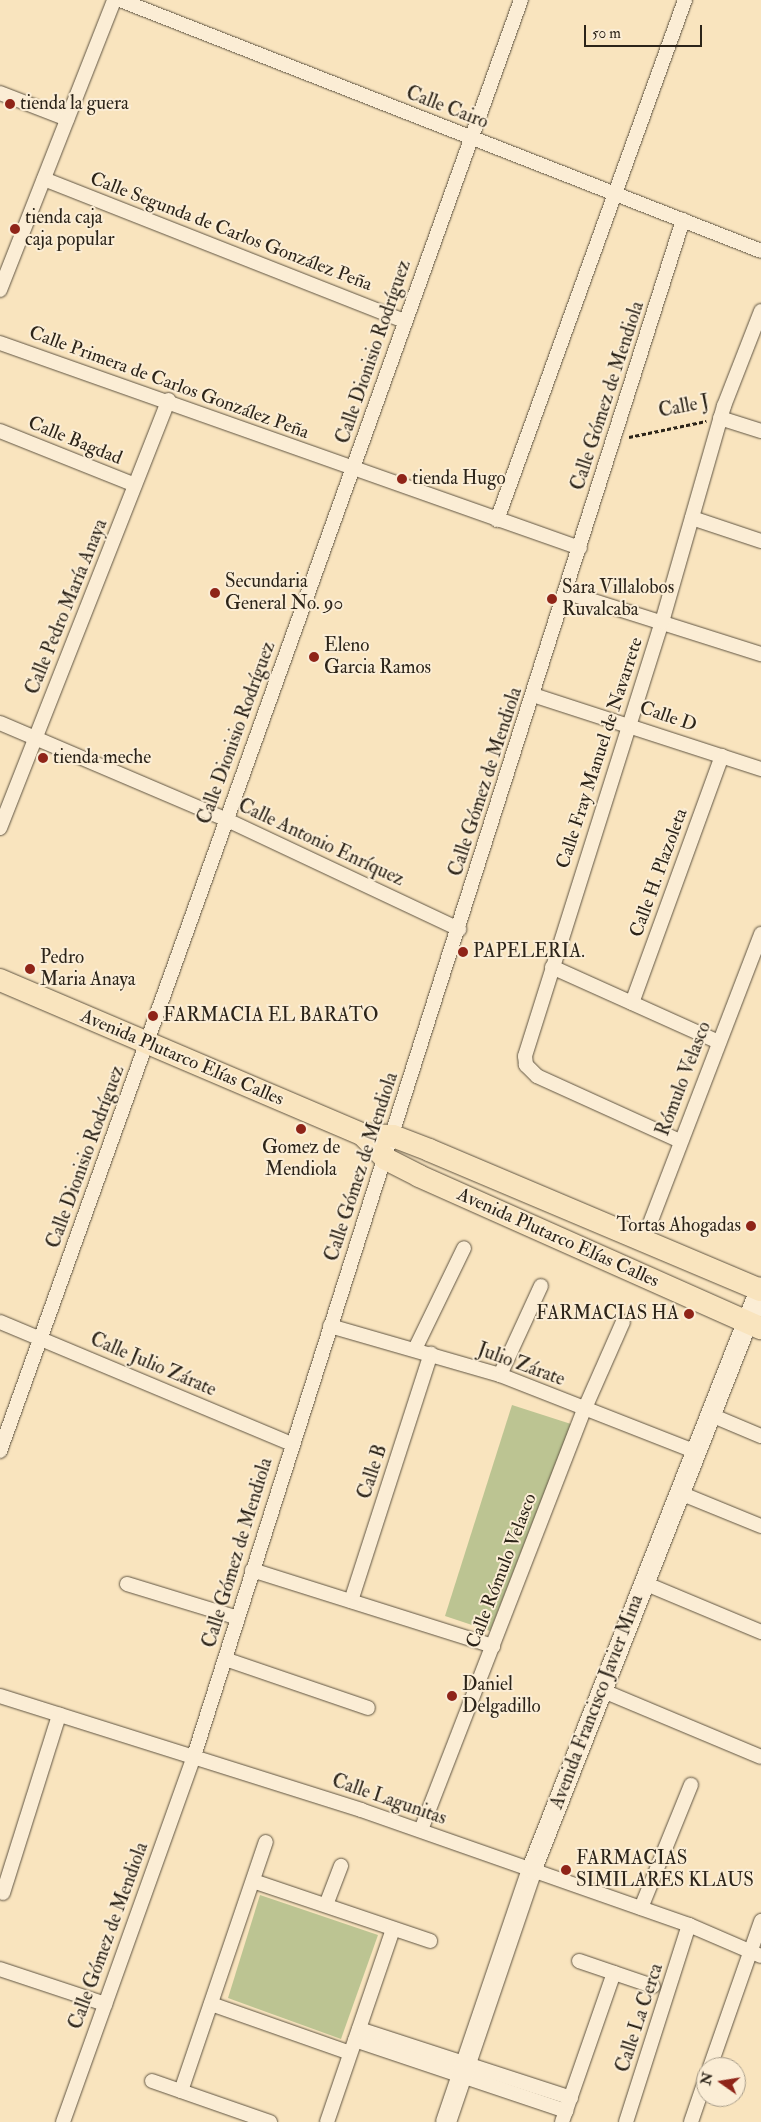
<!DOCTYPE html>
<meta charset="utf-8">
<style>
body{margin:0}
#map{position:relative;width:761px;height:2122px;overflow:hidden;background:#f9e4be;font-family:"IM FELL Double Pica",serif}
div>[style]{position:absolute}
.green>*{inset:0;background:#bcc492}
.path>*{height:3px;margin-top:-1.5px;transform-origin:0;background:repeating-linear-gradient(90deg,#2c2419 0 4px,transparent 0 6.5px)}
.roads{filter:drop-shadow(0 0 1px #5f5442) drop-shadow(0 0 1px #5f5442)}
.street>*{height:14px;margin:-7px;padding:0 7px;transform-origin:7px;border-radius:7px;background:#fbedd5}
.secondary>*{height:20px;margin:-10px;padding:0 10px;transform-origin:10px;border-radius:10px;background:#fbedd5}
.primary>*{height:22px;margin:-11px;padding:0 11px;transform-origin:11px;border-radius:11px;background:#f9e4be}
.dots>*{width:14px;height:14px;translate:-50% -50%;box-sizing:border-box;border:2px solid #fbedd5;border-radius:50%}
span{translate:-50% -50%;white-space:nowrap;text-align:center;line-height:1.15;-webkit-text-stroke:4px #fbedd5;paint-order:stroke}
.poi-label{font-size:19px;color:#2c2419}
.left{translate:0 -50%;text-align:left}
.right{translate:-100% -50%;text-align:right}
.street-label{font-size:19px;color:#2c2419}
.north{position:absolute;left:696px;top:2057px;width:50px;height:50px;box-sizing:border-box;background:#fbedd5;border:1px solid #a89d8a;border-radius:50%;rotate:283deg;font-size:14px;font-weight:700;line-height:20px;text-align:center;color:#2c2419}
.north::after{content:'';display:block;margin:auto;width:18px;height:22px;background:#8f2418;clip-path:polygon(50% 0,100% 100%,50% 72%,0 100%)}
.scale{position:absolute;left:584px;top:25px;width:118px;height:22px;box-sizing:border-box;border:2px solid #2c2419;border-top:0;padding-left:6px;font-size:15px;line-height:18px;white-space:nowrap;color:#2c2419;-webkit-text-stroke:4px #fbedd5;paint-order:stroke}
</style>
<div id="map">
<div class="green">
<i style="clip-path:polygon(512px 1405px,571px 1424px,490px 1631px,445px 1616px)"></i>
<i style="clip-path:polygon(260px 1895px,378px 1935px,341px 2039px,228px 1998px)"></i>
</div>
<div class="path">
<i style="left:629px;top:437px;width:79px;rotate:-11.7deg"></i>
</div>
<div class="roads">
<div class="street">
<i style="left:120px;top:0;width:688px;rotate:21.38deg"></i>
<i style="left:0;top:93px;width:72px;rotate:21.2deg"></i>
<i style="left:44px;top:179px;width:387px;rotate:21.5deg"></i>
<i style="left:0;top:290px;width:312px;rotate:-68.5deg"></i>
<i style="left:0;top:343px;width:615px;rotate:19.47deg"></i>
<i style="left:720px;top:418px;width:43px;rotate:17.6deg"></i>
<i style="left:0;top:431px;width:145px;rotate:21.8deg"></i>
<i style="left:692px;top:518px;width:73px;rotate:18.4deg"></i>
<i style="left:497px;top:520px;width:553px;rotate:-70.12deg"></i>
<i style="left:565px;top:592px;width:206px;rotate:17.6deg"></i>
<i style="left:533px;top:695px;width:240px;rotate:18deg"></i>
<i style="left:0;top:723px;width:245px;rotate:23.1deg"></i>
<i style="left:225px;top:819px;width:259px;rotate:25.2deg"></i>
<i style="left:0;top:828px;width:460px;rotate:-68.5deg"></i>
<i style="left:552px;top:967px;width:183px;rotate:24.2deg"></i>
<i style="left:632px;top:1003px;width:263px;rotate:-70deg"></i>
<i style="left:680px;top:1141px;width:157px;rotate:-155.6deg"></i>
<i style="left:537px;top:1076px;width:16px;rotate:-135deg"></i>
<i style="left:526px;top:1065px;width:9px;rotate:-96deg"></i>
<i style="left:525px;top:1056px;width:455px;rotate:-72.5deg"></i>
<i style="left:662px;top:622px;width:225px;rotate:-74deg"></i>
<i style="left:724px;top:406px;width:102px;rotate:-68.7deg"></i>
<i style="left:644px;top:1239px;width:327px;rotate:-69deg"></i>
<i style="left:0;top:1322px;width:316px;rotate:22.7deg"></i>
<i style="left:330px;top:1326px;width:177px;rotate:16.1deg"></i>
<i style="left:500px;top:1375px;width:211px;rotate:21.4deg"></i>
<i style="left:415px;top:1349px;width:112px;rotate:-64.1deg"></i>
<i style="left:500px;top:1375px;width:98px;rotate:-65.3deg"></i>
<i style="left:711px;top:1415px;width:54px;rotate:22.8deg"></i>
<i style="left:0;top:1451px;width:1542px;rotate:-70.25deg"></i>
<i style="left:680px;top:1493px;width:87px;rotate:22.2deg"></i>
<i style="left:252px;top:1570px;width:253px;rotate:17.5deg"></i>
<i style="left:644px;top:1583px;width:127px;rotate:22.7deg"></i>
<i style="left:127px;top:1584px;width:116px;rotate:17deg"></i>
<i style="left:351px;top:1601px;width:260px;rotate:-72.1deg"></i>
<i style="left:225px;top:1659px;width:151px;rotate:18.9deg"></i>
<i style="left:601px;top:1690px;width:173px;rotate:22.7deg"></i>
<i style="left:0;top:1696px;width:379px;rotate:17.5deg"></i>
<i style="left:361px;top:1810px;width:348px;rotate:19.3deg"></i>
<i style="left:689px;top:1925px;width:78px;rotate:23.3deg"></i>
<i style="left:421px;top:1830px;width:453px;rotate:-68.8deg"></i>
<i style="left:585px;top:1408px;width:94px;rotate:-66.2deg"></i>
<i style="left:253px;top:1881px;width:187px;rotate:18.7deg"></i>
<i style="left:3px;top:1893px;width:187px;rotate:-72.5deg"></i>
<i style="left:326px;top:1905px;width:42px;rotate:-69deg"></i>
<i style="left:641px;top:1908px;width:133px;rotate:-67.9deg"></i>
<i style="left:579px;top:1961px;width:78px;rotate:18.7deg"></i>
<i style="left:0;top:1969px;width:111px;rotate:18.4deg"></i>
<i style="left:211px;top:2004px;width:147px;rotate:19.4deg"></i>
<i style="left:359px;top:2029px;width:223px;rotate:18deg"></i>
<i style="left:355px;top:2040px;width:223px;rotate:18.6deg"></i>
<i style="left:710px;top:2067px;width:155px;rotate:-70.7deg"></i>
<i style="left:152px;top:2081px;width:125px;rotate:19.2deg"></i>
<i style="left:181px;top:2091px;width:263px;rotate:-71.2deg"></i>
<i style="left:63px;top:2122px;width:389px;rotate:-70.3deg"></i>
<i style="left:194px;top:1756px;width:1612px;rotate:-72.34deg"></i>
<i style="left:327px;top:2122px;width:204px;rotate:-71.1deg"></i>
<i style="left:562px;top:2122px;width:158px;rotate:-70.8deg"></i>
<i style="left:626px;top:2122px;width:207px;rotate:-72.3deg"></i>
<i style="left:691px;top:2122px;width:46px;rotate:-71.2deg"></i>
</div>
<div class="secondary">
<i style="left:446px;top:2122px;width:267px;rotate:-71.2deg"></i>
<i style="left:532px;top:1869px;width:625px;rotate:-68.52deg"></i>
</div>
<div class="primary">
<i style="left:0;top:980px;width:395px;rotate:23.1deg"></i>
<i style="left:363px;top:1135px;width:30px;rotate:2deg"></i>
<i style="left:393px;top:1136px;width:39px;rotate:21deg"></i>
<i style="left:429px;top:1150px;width:360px;rotate:22.9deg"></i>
<i style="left:363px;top:1135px;width:33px;rotate:46deg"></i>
<i style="left:386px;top:1159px;width:37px;rotate:27deg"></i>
<i style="left:419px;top:1176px;width:374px;rotate:24deg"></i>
</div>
</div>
<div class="dots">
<i style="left:10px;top:104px;background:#8f2418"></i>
<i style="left:15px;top:229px;background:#8f2418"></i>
<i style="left:402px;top:479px;background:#8f2418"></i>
<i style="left:215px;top:593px;background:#8f2418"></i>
<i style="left:552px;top:599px;background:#8f2418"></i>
<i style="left:314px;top:657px;background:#8f2418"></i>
<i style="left:43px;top:758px;background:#8f2418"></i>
<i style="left:463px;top:952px;background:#8f2418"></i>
<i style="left:30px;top:969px;background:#8f2418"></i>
<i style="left:153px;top:1016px;background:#8f2418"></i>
<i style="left:301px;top:1129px;background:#8f2418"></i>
<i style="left:751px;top:1226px;background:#8f2418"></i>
<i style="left:689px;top:1314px;background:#8f2418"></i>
<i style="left:452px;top:1696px;background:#8f2418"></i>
<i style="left:566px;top:1870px;background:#8f2418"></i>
</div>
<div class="poi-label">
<span class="left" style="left:20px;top:104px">tienda la guera</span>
<span class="left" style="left:25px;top:229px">tienda caja<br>caja popular</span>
<span class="left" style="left:412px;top:479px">tienda Hugo</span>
<span class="left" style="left:225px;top:593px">Secundaria<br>General No. 90</span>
<span class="left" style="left:562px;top:599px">Sara Villalobos<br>Ruvalcaba</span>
<span class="left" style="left:324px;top:657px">Eleno<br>Garcia Ramos</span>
<span class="left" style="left:53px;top:758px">tienda meche</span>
<span class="left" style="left:473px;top:952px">PAPELERIA.</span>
<span class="left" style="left:40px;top:969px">Pedro<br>Maria Anaya</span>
<span class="left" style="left:163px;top:1016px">FARMACIA EL BARATO</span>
<span style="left:301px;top:1159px">Gomez de<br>Mendiola</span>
<span class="right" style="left:741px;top:1226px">Tortas Ahogadas</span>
<span class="right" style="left:679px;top:1314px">FARMACIAS HA</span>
<span class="left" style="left:462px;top:1696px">Daniel<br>Delgadillo</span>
<span class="left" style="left:576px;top:1870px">FARMACIAS<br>SIMILARES KLAUS</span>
</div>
<div class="street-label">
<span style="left:447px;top:108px;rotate:21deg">Calle Cairo</span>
<span style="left:231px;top:232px;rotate:21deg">Calle Segunda de Carlos González Peña</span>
<span style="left:374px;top:352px;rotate:-71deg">Calle Dionisio Rodríguez</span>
<span style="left:169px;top:383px;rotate:20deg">Calle Primera de Carlos González Peña</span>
<span style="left:608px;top:396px;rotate:-72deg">Calle Gómez de Mendiola</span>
<span style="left:684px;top:407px;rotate:-11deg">Calle J</span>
<span style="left:75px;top:441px;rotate:22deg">Calle Bagdad</span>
<span style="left:67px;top:607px;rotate:-68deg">Calle Pedro María Anaya</span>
<span style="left:668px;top:717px;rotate:19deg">Calle D</span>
<span style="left:237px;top:733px;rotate:-70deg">Calle Dionisio Rodríguez</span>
<span style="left:600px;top:753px;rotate:-72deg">Calle Fray Manuel de Navarrete</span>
<span style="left:486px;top:782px;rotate:-72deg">Calle Gómez de Mendiola</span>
<span style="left:321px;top:843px;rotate:25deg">Calle Antonio Enríquez</span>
<span style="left:659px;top:873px;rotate:-70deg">Calle H. Plazoleta</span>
<span style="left:182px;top:1058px;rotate:23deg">Avenida Plutarco Elías Calles</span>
<span style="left:684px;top:1079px;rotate:-69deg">Rómulo Velasco</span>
<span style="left:86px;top:1157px;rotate:-70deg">Calle Dionisio Rodríguez</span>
<span style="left:362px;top:1167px;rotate:-72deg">Calle Gómez de Mendiola</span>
<span style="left:558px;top:1238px;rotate:24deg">Avenida Plutarco Elías Calles</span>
<span style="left:153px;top:1365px;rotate:23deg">Calle Julio Zárate</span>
<span style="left:521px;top:1365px;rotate:20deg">Julio Zárate</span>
<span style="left:373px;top:1472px;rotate:-72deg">Calle B</span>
<span style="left:238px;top:1553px;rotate:-73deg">Calle Gómez de Mendiola</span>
<span style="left:502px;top:1571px;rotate:-69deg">Calle Rómulo Velasco</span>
<span style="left:597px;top:1702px;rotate:-69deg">Avenida Francisco Javier Mina</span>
<span style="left:389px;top:1800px;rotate:19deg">Calle Lagunitas</span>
<span style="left:109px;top:1936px;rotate:-70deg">Calle Gómez de Mendiola</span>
<span style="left:640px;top:2018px;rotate:-72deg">Calle La Cerca</span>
</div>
<div class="north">N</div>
<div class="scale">50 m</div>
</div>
